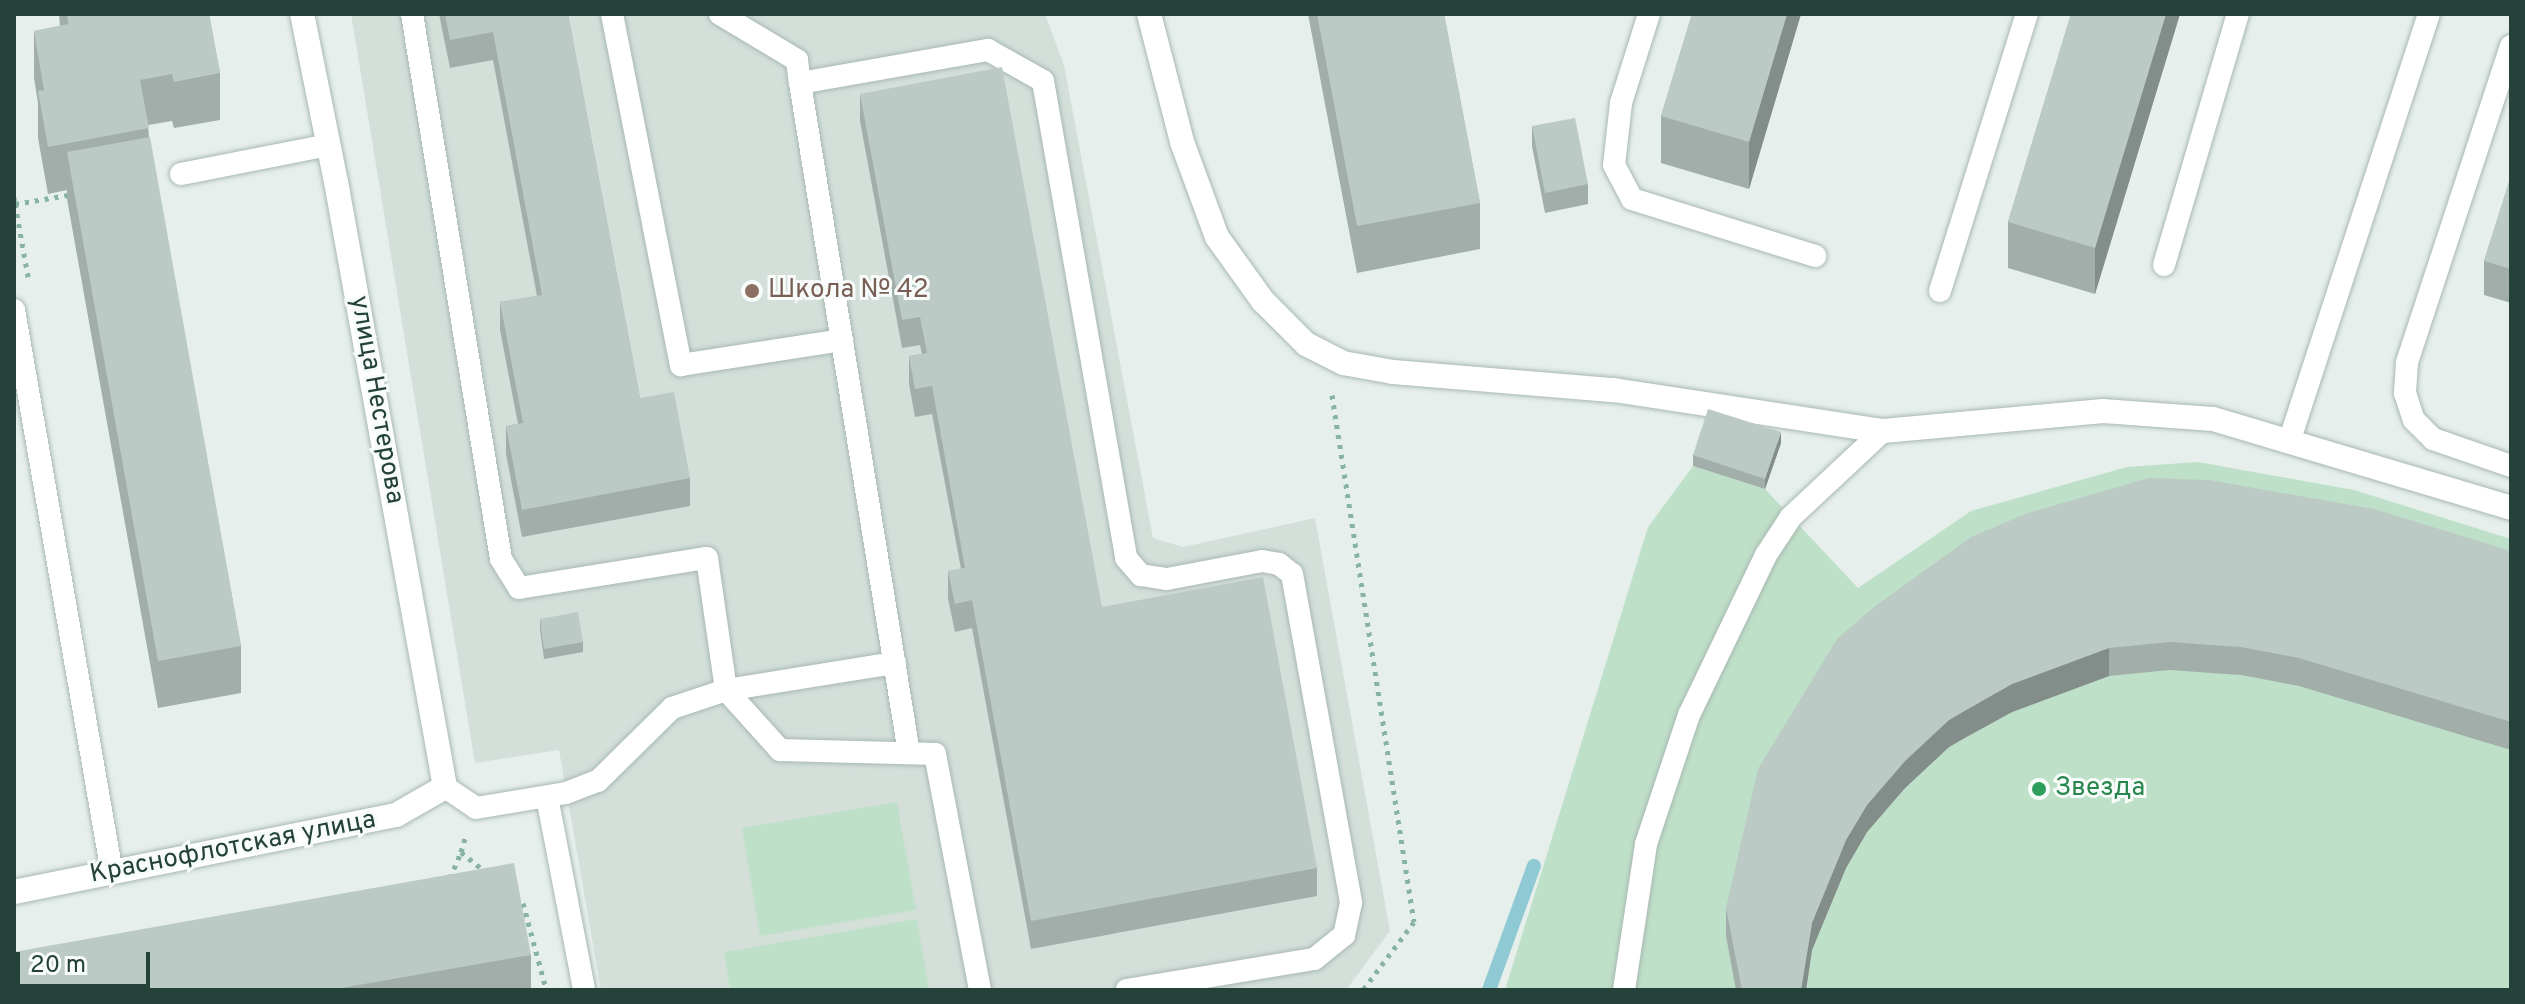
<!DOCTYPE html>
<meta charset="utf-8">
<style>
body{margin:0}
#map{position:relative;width:2525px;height:1004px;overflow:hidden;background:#e6efeb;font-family:Overpass,sans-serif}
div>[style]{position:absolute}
.built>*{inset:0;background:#d4dfda}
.green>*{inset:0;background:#bfe0c8}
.stream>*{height:14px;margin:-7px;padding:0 7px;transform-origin:7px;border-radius:7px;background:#8ec9d4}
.path>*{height:5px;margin-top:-2.5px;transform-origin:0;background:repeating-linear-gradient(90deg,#86b3a5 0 4px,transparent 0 10px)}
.roads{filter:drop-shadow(0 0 2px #a8b8b2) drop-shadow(0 0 2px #a8b8b2)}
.lane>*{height:22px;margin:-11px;padding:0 11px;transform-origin:11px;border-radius:11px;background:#fff}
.street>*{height:24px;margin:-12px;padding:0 12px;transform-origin:12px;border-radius:12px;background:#fff}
.wall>*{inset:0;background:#a1aea9}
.shaded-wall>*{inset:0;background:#838d89}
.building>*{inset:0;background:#bbcac4}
.dots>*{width:22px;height:22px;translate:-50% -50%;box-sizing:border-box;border:4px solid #f7fbf9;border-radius:50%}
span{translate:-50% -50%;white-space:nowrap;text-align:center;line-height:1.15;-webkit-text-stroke:6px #f7fbf9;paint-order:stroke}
.education-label{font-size:26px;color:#785e54}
.left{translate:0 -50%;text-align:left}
.street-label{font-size:26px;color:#24423a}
.leisure-label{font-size:26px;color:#27864d}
.frame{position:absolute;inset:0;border:16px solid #24423a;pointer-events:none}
.scale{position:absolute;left:16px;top:952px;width:134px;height:36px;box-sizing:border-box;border:4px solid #24423a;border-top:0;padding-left:10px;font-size:24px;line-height:28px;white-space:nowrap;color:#24423a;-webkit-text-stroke:6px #f7fbf9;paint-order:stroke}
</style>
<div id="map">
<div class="built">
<i style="clip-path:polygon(351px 14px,1045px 14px,1064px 65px,1153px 538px,1183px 547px,1315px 518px,1390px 931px,1346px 990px,601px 990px,559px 750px,475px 763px)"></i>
</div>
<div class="green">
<i style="clip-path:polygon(2198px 462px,2354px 490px,2511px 539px,2511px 990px,1505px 990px,1648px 527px,1693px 466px,1765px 489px,1858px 588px,1971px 511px,2127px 467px)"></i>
<i style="clip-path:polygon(897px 802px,916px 910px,760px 936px,742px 828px)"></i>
<i style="clip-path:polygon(917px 919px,929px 990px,730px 990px,724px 952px)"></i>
</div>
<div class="stream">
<i style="left:1489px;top:990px;width:132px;rotate:-70.1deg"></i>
</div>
<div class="path">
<i style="left:14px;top:197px;width:7px;rotate:82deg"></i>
<i style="left:15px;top:204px;width:60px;rotate:-9.6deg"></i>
<i style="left:15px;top:204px;width:79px;rotate:79.8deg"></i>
<i style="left:1332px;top:395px;width:533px;rotate:81.16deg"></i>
<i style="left:1414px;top:922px;width:85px;rotate:126.9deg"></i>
<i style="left:461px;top:852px;width:15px;rotate:-74deg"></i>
<i style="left:450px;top:878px;width:28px;rotate:-67deg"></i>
<i style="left:461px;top:852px;width:33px;rotate:39deg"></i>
<i style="left:516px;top:897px;width:9px;rotate:41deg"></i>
<i style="left:523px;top:903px;width:85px;rotate:75deg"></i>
</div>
<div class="roads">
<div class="lane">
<i style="left:412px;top:14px;width:552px;rotate:80.73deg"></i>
<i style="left:501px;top:559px;width:34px;rotate:58deg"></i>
<i style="left:519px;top:588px;width:190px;rotate:-9.1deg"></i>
<i style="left:707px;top:558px;width:133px;rotate:81.8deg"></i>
<i style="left:726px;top:690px;width:81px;rotate:48deg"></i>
<i style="left:780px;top:750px;width:155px;rotate:1.5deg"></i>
<i style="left:935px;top:754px;width:240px;rotate:79.2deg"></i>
<i style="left:612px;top:14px;width:358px;rotate:78.9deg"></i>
<i style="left:681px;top:365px;width:163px;rotate:-8.8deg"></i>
<i style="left:720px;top:14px;width:90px;rotate:30.9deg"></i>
<i style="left:797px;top:60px;width:23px;rotate:83deg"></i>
<i style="left:1649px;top:14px;width:93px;rotate:107.5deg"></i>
<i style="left:1621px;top:103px;width:62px;rotate:96.4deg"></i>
<i style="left:1614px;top:165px;width:38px;rotate:62deg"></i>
<i style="left:1632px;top:199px;width:192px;rotate:17.3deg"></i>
<i style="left:2511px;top:46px;width:334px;rotate:108.2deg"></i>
<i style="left:2407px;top:363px;width:30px;rotate:94deg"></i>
<i style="left:2405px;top:393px;width:28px;rotate:72deg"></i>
<i style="left:2414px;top:420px;width:27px;rotate:45deg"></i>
<i style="left:2433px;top:439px;width:83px;rotate:19.1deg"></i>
<i style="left:181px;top:174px;width:151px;rotate:-11.1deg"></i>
<i style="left:2164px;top:265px;width:262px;rotate:-73.6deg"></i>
<i style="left:1940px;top:291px;width:290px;rotate:-72.6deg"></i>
<i style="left:14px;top:310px;width:571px;rotate:80.13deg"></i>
<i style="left:2290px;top:439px;width:447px;rotate:-71.9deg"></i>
<i style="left:909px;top:753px;width:679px;rotate:-99.24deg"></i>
<i style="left:800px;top:83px;width:191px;rotate:-10deg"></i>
<i style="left:988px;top:50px;width:63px;rotate:29.4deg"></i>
<i style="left:1043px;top:81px;width:484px;rotate:80.1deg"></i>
<i style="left:1126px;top:558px;width:23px;rotate:49deg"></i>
<i style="left:1141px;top:575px;width:26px;rotate:9deg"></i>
<i style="left:1167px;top:579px;width:97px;rotate:-10.7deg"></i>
<i style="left:1262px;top:561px;width:17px;rotate:10deg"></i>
<i style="left:1279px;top:564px;width:16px;rotate:38deg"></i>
<i style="left:1292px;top:574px;width:334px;rotate:79.8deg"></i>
<i style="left:1351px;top:903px;width:33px;rotate:102deg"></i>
<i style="left:1344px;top:935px;width:38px;rotate:141deg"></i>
<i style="left:1314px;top:959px;width:190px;rotate:170.6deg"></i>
<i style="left:445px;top:787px;width:37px;rotate:34deg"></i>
<i style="left:476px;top:808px;width:91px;rotate:-9.5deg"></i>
<i style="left:566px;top:793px;width:34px;rotate:-21deg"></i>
<i style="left:598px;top:781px;width:104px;rotate:-44.6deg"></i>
<i style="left:672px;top:708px;width:57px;rotate:-18.4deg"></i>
<i style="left:726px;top:690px;width:171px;rotate:-9.1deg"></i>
<i style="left:547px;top:797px;width:197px;rotate:79.1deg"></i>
<i style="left:1624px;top:990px;width:148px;rotate:-81.4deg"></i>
<i style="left:1646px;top:844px;width:136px;rotate:-71.6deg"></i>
<i style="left:1689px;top:715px;width:178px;rotate:-64.3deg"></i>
<i style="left:1766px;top:555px;width:45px;rotate:-56.7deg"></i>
<i style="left:1791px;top:517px;width:126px;rotate:-43.1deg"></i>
</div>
<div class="street">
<i style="left:1149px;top:14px;width:132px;rotate:75.5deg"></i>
<i style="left:1182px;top:142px;width:101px;rotate:69.8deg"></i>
<i style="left:1217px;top:237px;width:79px;rotate:54.3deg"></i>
<i style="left:1263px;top:301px;width:61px;rotate:45deg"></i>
<i style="left:1306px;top:344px;width:42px;rotate:27.2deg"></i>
<i style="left:1343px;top:363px;width:51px;rotate:10.2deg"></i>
<i style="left:1393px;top:372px;width:222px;rotate:4.7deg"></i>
<i style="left:1614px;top:390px;width:272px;rotate:8.7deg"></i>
<i style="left:1883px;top:431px;width:221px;rotate:-5.2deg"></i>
<i style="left:2103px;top:411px;width:110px;rotate:4.2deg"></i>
<i style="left:2213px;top:419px;width:311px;rotate:16.6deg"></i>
<i style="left:14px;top:892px;width:390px;rotate:-11.4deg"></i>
<i style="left:396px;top:815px;width:56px;rotate:-29.7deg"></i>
<i style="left:445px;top:787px;width:615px;rotate:-100.21deg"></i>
<i style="left:336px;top:182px;width:171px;rotate:-101.4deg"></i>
</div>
</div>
<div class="wall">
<i style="clip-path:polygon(59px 14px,209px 14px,220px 73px,220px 120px,174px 128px,172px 121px,148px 125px,149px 138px,241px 646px,241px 693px,158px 708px,67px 199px,67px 190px,48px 194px,38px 138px,38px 103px,34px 78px,34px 31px,60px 26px)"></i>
<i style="clip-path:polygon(439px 14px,568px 14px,640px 398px,690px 478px,690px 506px,522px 537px,506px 454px,506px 426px,518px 424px,500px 330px,500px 302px,537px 296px,493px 60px,450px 68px)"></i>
<i style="clip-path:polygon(1308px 14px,1444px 14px,1480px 203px,1480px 249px,1357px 273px)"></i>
<i style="clip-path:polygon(1692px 14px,1801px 14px,1749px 189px,1661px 163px,1661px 116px)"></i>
<i style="clip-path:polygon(2071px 14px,2180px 14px,2095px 294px,2008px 268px,2008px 222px)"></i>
<i style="clip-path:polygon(860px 94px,1102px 607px,1317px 868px,1317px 896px,1031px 949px,972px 628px,955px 632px,948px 599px,948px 571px,961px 569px,932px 414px,915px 417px,909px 384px,909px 356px,922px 354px,920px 345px,902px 348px,860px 121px)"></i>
<i style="clip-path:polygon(1532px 126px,1588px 184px,1588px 204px,1545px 213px,1532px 146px)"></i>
<i style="clip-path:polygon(2511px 176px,2511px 303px,2484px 295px,2484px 261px)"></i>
<i style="clip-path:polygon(1781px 443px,1765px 489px,1693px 466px,1693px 455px)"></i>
<i style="clip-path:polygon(2511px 551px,2511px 750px,2299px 686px,2241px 675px,2170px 670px,2109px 676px,2012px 712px,1949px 747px,1905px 788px,1867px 832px,1846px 868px,1812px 950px,1806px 990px,1736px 990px,1726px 936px,1726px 908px,1837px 639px)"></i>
<i style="clip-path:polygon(540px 619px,583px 642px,583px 652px,544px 659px,540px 629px)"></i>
<i style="clip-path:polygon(531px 955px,531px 990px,14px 990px)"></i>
</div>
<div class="shaded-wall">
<i style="clip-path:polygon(1787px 14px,1801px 14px,1749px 189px,1749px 142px)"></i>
<i style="clip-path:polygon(2166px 14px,2180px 14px,2095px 294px,2095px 248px)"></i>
<i style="clip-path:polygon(1781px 432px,1781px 443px,1765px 489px,1765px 479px)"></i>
<i style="clip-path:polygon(2109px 648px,2109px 676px,2012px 712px,1966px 737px,1949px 747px,1905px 788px,1867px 832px,1846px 868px,1812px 950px,1806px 990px,1801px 990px,1812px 923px,1846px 840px,1867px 805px,1905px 761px,1949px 720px,2012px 684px)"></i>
</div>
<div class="building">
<i style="clip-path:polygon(67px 14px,209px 14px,220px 73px,174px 82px,172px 74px,140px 80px,149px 128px,48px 147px,38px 91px,44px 90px,34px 31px,68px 24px)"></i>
<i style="clip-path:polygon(445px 14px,568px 14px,640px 398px,674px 392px,690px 478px,522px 510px,506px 426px,523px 423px,500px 302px,542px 295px,493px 32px,450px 40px)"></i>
<i style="clip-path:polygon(1317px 14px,1444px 14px,1480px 203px,1357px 226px)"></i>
<i style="clip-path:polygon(1692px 14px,1787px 14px,1749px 142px,1661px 116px)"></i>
<i style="clip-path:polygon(2071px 14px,2166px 14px,2095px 248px,2008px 222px)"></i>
<i style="clip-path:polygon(1002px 67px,1102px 607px,1263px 577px,1317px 868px,1031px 921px,972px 600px,955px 604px,948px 571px,965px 568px,932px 386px,915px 389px,909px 356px,927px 353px,920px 317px,902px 320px,860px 94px)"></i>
<i style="clip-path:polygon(1575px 118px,1588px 184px,1545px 193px,1532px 126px)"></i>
<i style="clip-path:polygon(150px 137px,241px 646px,158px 661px,67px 152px)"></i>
<i style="clip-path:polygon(2511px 176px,2511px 269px,2484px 261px)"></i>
<i style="clip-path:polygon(1708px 409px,1781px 432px,1765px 479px,1693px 455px)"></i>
<i style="clip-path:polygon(2149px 478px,2209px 480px,2374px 509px,2511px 551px,2511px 722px,2299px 658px,2241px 647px,2170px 642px,2109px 648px,2012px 684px,1966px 710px,1949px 720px,1905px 761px,1867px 805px,1846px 840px,1812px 923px,1801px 990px,1742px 990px,1726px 908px,1758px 769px,1837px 639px,1874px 607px,1971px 537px,2028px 513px)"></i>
<i style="clip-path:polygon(578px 612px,583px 642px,544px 649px,540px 619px)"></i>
<i style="clip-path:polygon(514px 863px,531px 955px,330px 990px,14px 990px,14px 952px)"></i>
</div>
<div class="dots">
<i style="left:752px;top:291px;background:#8d6e63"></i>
<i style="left:2039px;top:789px;background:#2e9e5b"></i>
</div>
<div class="education-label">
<span class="left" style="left:768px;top:291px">Школа № 42</span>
</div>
<div class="street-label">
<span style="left:376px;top:400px;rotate:80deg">улица Нестерова</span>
<span style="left:233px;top:848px;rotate:-11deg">Краснофлотская улица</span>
</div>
<div class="leisure-label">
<span class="left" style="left:2055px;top:789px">Звезда</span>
</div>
<div class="frame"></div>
<div class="scale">20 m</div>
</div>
